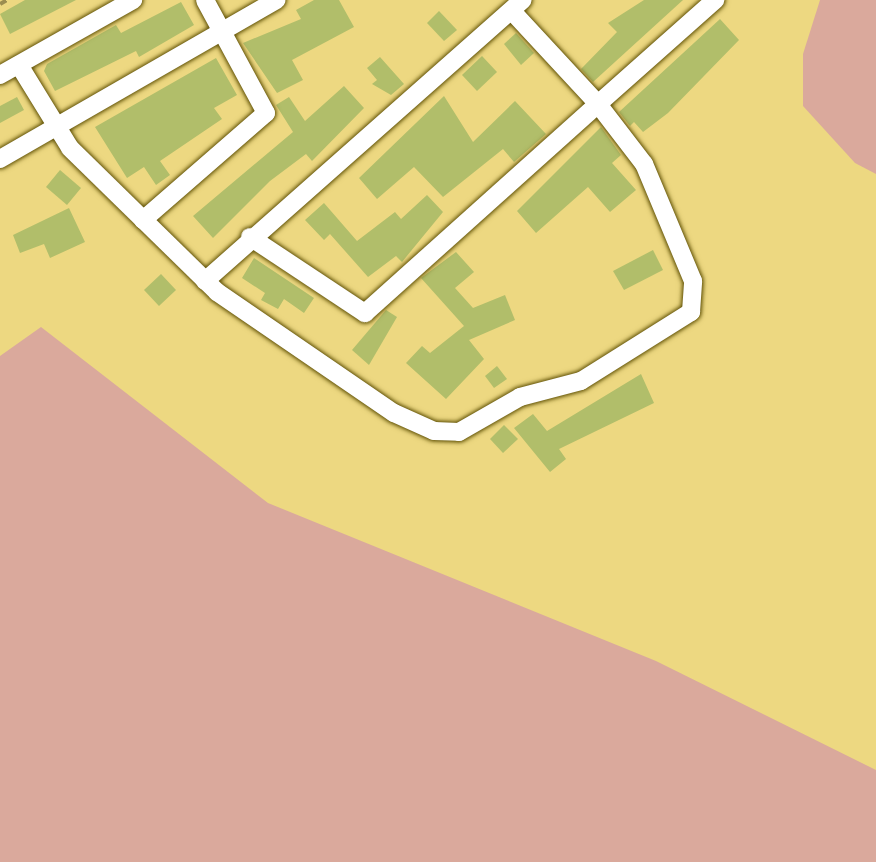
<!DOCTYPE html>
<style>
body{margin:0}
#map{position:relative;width:876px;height:862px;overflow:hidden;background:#edd881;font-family:Roboto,sans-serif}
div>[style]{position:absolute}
.green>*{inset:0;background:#daa99c}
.building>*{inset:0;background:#b1be6a}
.path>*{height:3.5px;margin-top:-1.75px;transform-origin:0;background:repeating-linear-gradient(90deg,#9c8d50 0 7px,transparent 0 10.5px)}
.roads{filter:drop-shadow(0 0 2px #615206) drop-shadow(0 0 2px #615206)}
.minor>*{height:18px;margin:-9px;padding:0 9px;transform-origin:9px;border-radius:9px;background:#fff}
span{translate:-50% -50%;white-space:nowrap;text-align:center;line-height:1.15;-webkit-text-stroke:6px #fae58e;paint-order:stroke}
</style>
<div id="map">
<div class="green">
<i style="clip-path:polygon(820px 0,876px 0,876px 174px,855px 163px,803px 106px,803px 54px)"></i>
<i style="clip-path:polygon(41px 327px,268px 503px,656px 661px,876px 770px,876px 862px,0 862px,0 356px)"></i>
</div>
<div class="building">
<i style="clip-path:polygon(25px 0,76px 0,10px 34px,0 14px)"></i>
<i style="clip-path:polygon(314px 0,339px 0,354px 27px,292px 60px,303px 80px,277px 93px,243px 43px,301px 19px,296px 10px)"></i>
<i style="clip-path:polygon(644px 0,683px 0,593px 82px,581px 69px,617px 32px,608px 23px)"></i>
<i style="clip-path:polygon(181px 2px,194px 25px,139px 57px,136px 51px,55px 91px,44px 71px,47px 64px,116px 25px,121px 33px)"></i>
<i style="clip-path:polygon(439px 11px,457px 30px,444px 41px,427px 23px)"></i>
<i style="clip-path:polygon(720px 19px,739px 40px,668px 113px,643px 132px,634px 122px,630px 126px,619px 112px)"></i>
<i style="clip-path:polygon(516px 33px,534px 53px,521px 65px,504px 44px)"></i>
<i style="clip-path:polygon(482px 56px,497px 72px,477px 91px,462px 75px)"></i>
<i style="clip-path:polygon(380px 57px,404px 84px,391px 95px,372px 84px,377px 80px,367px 68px)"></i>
<i style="clip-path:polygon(216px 58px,237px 95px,214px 108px,222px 119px,160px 161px,170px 175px,156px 185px,144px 167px,127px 178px,95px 127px)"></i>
<i style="clip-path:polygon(344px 86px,364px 108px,312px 161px,306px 154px,270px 181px,213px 238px,193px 216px,293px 132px,276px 105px,289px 97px,305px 121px)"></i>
<i style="clip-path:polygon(444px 96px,473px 142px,515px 101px,546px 134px,514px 162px,503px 149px,443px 197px,414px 167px,377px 199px,359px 178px)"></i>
<i style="clip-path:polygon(17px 97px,24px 110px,0 123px,0 106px)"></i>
<i style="clip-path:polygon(601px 127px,621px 155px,612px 163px,636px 190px,610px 212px,588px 187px,536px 233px,517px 211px)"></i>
<i style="clip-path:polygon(60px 170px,81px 188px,67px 205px,46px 187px)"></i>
<i style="clip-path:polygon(427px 195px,443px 212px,402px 262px,396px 256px,368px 277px,330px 234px,324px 240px,305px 220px,324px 203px,357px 241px,395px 212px,401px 219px)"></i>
<i style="clip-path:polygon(69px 208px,85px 242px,50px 258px,44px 244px,20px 253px,13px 235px)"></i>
<i style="clip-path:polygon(653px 250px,663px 270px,624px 290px,613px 271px)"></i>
<i style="clip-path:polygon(456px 252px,474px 272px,455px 288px,473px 308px,505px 295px,515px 320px,469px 340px,484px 359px,446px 399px,406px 363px,422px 346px,430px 353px,464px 326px,421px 278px)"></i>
<i style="clip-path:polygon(254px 258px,314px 298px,304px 313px,284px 299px,278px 309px,261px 300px,265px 293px,242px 278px)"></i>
<i style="clip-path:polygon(161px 274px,176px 290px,159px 306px,144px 290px)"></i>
<i style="clip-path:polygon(386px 310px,397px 317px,369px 365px,352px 350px)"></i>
<i style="clip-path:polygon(497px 366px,507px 379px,494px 388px,485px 376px)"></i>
<i style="clip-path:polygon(641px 374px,654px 403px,559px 449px,566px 459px,550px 472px,514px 428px,533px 414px,547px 431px)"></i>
<i style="clip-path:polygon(504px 425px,518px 439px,503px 453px,490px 439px)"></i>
</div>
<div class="path">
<i style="left:0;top:4px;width:8px;rotate:-30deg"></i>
</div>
<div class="roads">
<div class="minor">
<i style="left:19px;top:65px;width:97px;rotate:58.4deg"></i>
<i style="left:70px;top:148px;width:206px;rotate:44.4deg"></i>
<i style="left:217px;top:292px;width:214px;rotate:34.4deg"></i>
<i style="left:394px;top:413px;width:44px;rotate:24.2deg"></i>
<i style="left:434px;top:431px;width:25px;rotate:2deg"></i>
<i style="left:459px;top:432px;width:70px;rotate:-29.8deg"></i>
<i style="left:520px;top:397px;width:63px;rotate:-14.7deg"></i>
<i style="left:581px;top:381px;width:130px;rotate:-32.1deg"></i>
<i style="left:691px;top:312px;width:31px;rotate:-86deg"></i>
<i style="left:693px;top:281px;width:127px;rotate:-112.7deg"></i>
<i style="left:644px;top:164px;width:76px;rotate:-127.5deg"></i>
<i style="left:598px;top:104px;width:157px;rotate:-41.6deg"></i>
<i style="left:0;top:75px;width:153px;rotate:-29.4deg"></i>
<i style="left:0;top:159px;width:319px;rotate:-29.9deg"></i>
<i style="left:143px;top:220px;width:163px;rotate:-41deg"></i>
<i style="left:266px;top:113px;width:128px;rotate:-118.4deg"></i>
<i style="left:250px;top:237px;width:138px;rotate:33.5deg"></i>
<i style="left:365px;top:313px;width:313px;rotate:-41.9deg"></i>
<i style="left:598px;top:104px;width:127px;rotate:-132.8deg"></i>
<i style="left:205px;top:281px;width:424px;rotate:-41.5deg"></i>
</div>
</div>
</div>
